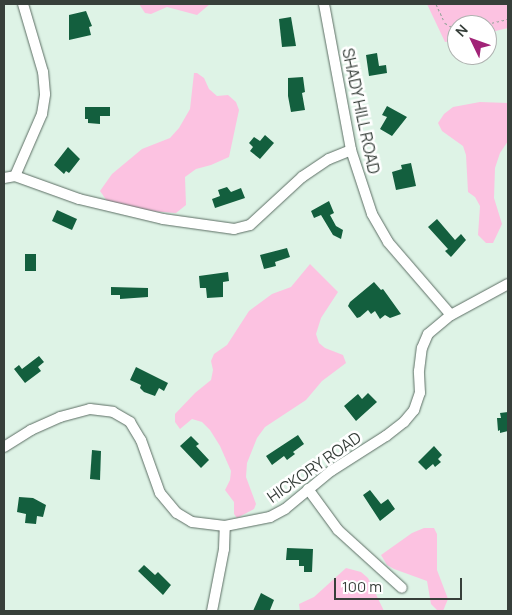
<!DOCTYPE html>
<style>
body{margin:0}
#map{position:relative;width:512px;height:615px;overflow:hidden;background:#def3e6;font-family:Manrope,sans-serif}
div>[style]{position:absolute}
.green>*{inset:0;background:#fcc2e1}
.building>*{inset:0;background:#135f3e}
.path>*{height:1px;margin-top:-0.5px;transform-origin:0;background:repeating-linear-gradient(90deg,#95a59b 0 2.5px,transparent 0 5px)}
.roads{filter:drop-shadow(0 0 1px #5c6e64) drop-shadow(0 0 1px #5c6e64)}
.minor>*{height:10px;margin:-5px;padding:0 5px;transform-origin:5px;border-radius:5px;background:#fff}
span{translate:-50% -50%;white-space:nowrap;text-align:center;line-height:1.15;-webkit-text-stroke:5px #fff;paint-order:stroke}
.street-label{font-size:16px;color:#373f3a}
.frame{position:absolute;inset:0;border:5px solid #373f3a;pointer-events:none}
.north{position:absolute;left:447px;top:15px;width:50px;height:50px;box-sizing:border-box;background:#fff;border:1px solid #afb2b0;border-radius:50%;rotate:312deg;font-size:14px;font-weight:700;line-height:20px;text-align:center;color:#373f3a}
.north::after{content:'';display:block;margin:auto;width:18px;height:22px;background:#a12377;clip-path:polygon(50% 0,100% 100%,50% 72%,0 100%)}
.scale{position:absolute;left:334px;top:578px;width:128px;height:22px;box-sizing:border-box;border:2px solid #373f3a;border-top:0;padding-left:6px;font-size:15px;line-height:18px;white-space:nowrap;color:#373f3a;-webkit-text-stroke:4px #fff;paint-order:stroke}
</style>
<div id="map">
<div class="green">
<i style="clip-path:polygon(139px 4px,210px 4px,197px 15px,167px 7px,151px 14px,145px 13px)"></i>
<i style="clip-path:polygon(427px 4px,505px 4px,508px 6px,508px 28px,487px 33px,487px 25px,457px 25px,457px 40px,445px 42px)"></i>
<i style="clip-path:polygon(194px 73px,197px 73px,204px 78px,209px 89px,217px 96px,228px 95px,236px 102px,239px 110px,229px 157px,211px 165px,196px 169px,185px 177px,186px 205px,176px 213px,148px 211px,107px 201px,100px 191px,112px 174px,142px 149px,170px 138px,179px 128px,190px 109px)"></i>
<i style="clip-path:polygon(480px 102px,508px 103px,508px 141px,500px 153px,495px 168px,494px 198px,502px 224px,493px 243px,486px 243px,478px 235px,480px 206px,475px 197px,468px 192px,466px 155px,463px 146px,442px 131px,438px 123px,444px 114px,453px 107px)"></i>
<i style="clip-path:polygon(310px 264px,338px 292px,321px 318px,316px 334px,319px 343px,325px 348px,343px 355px,346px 363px,322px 381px,306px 400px,265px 427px,257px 438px,247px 463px,246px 477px,256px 504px,254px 509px,237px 518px,234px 514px,234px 502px,225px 490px,230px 480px,231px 471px,220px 446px,210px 430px,202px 422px,192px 419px,180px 429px,175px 422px,175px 414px,195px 393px,211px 380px,213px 370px,211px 361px,214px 354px,227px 345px,249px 311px,272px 294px,291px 287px)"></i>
<i style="clip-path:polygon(424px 528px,434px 528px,437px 534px,437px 570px,448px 599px,443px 611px,437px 610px,431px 604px,427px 581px,394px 569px,387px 565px,381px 555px,412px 533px)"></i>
<i style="clip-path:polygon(346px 568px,361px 572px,368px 578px,384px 611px,300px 611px,299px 604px,314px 597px)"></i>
</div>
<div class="building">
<i style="clip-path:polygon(86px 11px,92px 26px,89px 27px,91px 35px,69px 40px,69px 15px)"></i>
<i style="clip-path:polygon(291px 17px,296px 46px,282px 47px,279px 19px)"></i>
<i style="clip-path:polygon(377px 53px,379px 66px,386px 65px,387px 73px,369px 76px,366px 55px)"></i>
<i style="clip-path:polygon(303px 77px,305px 92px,302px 93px,305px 110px,291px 112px,288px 96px,288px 78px)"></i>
<i style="clip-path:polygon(387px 106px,407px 117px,392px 136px,380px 129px,387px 117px,382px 115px)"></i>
<i style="clip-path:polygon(85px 107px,110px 107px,110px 116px,100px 116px,100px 124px,88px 123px,88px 119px,85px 119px)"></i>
<i style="clip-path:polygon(265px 135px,274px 143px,260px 159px,250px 151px,253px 147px,249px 143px,254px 137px,260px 141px)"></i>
<i style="clip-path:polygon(68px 147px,80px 159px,69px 173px,66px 171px,64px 174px,54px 165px)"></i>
<i style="clip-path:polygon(411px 163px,416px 186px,396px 190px,392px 172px,402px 169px,401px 165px)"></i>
<i style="clip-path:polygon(227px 187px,231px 192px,241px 188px,245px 198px,215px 208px,212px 199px,220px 196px,218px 190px)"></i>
<i style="clip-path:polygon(329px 201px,334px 213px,330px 215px,336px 226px,343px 230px,341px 239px,333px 235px,321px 215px,314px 218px,311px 211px)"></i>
<i style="clip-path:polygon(57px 210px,77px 219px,72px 230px,52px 221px)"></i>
<i style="clip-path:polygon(437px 219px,455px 240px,461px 234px,466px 240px,451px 257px,445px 251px,448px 249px,428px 227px)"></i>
<i style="clip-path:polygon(287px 248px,290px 257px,275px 262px,276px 266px,264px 269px,260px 255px)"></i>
<i style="clip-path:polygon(25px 254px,36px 254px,36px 271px,25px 271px)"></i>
<i style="clip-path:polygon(228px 272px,229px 281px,223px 282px,223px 297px,207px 298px,206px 288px,200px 288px,199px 276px)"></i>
<i style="clip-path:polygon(374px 282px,381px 290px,383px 289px,401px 314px,390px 318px,385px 315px,380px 319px,375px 311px,371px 314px,368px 310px,360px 317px,357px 318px,348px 306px,350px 302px)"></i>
<i style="clip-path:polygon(111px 287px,148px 288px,148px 297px,120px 299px,120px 295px,111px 295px)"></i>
<i style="clip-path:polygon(39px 356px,44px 362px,38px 367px,41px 371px,25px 383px,14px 369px,19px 365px,22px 369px)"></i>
<i style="clip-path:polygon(136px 367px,168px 383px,164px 391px,159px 388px,155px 396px,144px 392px,140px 388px,141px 385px,130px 380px)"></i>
<i style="clip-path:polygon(368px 393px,377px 402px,356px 421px,344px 406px,358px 394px,362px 399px)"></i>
<i style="clip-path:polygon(508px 412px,508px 431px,500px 433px,500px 430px,498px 431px,497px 418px,501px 418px,500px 413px)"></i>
<i style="clip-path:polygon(298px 435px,304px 444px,293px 452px,295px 454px,287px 460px,284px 456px,272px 465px,266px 456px)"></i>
<i style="clip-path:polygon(191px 436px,199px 444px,196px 446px,209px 460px,201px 468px,180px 446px)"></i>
<i style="clip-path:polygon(434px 446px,442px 455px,438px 459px,441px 462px,435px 467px,433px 464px,426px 470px,418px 462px)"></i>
<i style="clip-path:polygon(92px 450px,101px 451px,100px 480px,90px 479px)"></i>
<i style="clip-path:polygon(370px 490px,381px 504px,388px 499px,395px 509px,380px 521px,363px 495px)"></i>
<i style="clip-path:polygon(19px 497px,33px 498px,46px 505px,43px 517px,37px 516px,36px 524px,25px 523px,26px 514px,17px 512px)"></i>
<i style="clip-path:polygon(287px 548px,313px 549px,312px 572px,304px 572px,304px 566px,299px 566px,299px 560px,286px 560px)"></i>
<i style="clip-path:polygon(144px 565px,155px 575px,158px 572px,171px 585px,163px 595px,138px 571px)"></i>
<i style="clip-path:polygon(261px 593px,274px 600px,270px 610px,253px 611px)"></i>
</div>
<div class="path">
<i style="left:436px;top:4px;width:21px;rotate:65deg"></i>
<i style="left:445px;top:23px;width:14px;rotate:30deg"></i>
<i style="left:482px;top:25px;width:27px;rotate:-13deg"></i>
</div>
<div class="roads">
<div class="minor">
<i style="left:324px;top:4px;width:148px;rotate:79.5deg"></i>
<i style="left:351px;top:150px;width:67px;rotate:71.8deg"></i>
<i style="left:372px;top:214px;width:32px;rotate:60deg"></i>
<i style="left:388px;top:242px;width:96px;rotate:49.2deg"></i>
<i style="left:15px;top:176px;width:68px;rotate:-66.5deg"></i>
<i style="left:42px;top:114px;width:20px;rotate:-81deg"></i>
<i style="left:45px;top:94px;width:22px;rotate:-95deg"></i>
<i style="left:43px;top:72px;width:71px;rotate:-106.4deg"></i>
<i style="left:4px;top:178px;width:11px;rotate:-10deg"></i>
<i style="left:15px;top:176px;width:68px;rotate:19.8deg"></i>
<i style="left:79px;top:199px;width:86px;rotate:13.4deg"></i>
<i style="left:163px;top:219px;width:72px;rotate:8deg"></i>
<i style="left:234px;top:229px;width:16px;rotate:-14deg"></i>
<i style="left:250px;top:225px;width:71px;rotate:-42.7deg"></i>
<i style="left:302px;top:177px;width:32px;rotate:-34deg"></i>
<i style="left:329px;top:159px;width:24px;rotate:-22deg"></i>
<i style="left:4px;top:447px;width:32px;rotate:-32deg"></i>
<i style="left:31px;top:430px;width:32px;rotate:-24deg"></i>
<i style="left:60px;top:417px;width:31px;rotate:-15deg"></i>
<i style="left:90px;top:409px;width:23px;rotate:7deg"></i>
<i style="left:113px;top:412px;width:20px;rotate:30deg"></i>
<i style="left:130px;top:422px;width:21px;rotate:59deg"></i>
<i style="left:141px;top:440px;width:56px;rotate:70.3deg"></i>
<i style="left:160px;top:493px;width:26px;rotate:50deg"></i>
<i style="left:177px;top:513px;width:17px;rotate:31deg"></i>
<i style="left:192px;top:522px;width:33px;rotate:7deg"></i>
<i style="left:225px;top:526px;width:46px;rotate:-11.3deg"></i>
<i style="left:270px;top:517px;width:17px;rotate:-28deg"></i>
<i style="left:285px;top:509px;width:60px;rotate:-39.6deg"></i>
<i style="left:331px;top:471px;width:65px;rotate:-32.5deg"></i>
<i style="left:386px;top:436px;width:23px;rotate:-38deg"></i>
<i style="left:404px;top:422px;width:16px;rotate:-50deg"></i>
<i style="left:414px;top:410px;width:18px;rotate:-71deg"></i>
<i style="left:420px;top:393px;width:22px;rotate:-93deg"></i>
<i style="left:419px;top:371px;width:23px;rotate:-83deg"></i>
<i style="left:422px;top:348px;width:15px;rotate:-67deg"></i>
<i style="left:428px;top:334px;width:30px;rotate:-40deg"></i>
<i style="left:451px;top:315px;width:65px;rotate:-28.5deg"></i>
<i style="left:308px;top:489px;width:51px;rotate:53.8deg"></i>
<i style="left:338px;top:530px;width:86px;rotate:42.2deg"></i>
<i style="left:212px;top:611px;width:63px;rotate:-79deg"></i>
<i style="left:224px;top:549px;width:23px;rotate:-88deg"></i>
</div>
</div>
<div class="street-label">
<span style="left:361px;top:111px;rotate:78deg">SHADY HILL ROAD</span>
<span style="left:314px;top:467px;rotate:-35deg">HICKORY ROAD</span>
</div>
<div class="frame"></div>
<div class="north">N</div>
<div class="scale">100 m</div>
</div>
